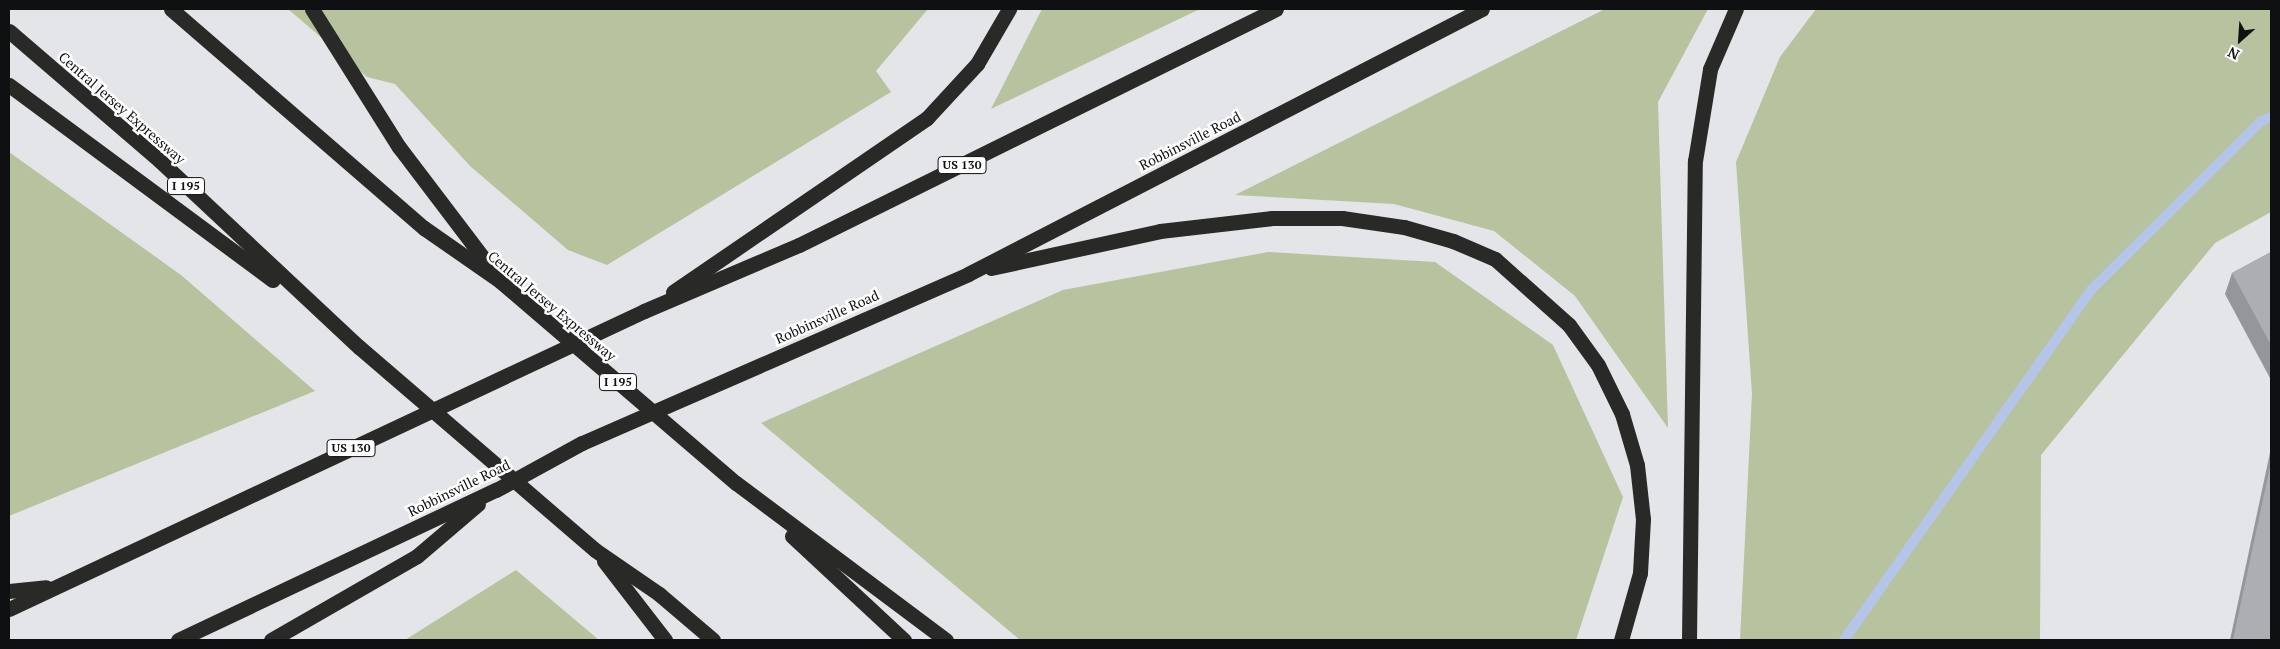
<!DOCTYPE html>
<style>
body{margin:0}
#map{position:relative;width:2280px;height:649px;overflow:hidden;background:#e4e5e9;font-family:"PT Serif",serif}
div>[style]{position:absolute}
.green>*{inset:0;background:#b7c29e}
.stream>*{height:10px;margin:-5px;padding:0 5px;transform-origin:5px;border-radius:5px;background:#b5c5e8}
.highway>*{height:15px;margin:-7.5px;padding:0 7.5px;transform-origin:7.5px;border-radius:7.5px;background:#292a28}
.highway-bridge>*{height:15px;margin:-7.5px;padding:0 7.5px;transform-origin:7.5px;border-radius:7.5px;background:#292a28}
.wall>*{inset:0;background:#959699}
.building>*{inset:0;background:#adaeb2}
span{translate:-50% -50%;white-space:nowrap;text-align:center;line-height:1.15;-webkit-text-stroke:5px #fff;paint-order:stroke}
.shield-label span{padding:1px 4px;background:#fff;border:1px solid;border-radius:4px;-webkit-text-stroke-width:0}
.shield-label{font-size:12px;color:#0f1011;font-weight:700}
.street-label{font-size:14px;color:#0f1011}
.frame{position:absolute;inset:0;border:10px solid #0f1011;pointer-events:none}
.north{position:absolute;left:2215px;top:15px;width:50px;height:50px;-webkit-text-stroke:4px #fff;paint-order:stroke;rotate:206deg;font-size:14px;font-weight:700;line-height:20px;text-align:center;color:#0f1011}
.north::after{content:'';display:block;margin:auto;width:18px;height:22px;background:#0f1011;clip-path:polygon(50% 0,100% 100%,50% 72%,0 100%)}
</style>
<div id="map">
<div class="green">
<i style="clip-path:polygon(288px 9px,928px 9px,876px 71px,891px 92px,607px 265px,568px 250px,470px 166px,395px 84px,367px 77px)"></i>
<i style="clip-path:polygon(1042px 9px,1200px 9px,991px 109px)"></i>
<i style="clip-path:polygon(1605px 9px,1708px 9px,1658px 102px,1668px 428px,1575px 296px,1494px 231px,1394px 204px,1235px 195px)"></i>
<i style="clip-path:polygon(1816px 9px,2271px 9px,2271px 212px,2215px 243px,2041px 455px,2040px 640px,1740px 640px,1752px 394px,1736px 162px,1780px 57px)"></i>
<i style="clip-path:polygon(9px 152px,181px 275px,315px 391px,9px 516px)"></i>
<i style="clip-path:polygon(1268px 252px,1435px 262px,1553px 345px,1623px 497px,1576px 640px,1020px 640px,761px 423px,1063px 290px)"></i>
<i style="clip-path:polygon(516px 570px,599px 640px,405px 640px)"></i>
</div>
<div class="stream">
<i style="left:1844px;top:640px;width:428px;rotate:-54.8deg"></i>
<i style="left:2091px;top:290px;width:240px;rotate:-44.8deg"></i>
<i style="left:2261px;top:121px;width:11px;rotate:-22deg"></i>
</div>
<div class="highway">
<i style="left:171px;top:9px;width:335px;rotate:40.9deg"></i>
<i style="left:424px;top:228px;width:93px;rotate:34.9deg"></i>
<i style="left:312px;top:9px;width:163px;rotate:57.8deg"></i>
<i style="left:399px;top:147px;width:156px;rotate:52.8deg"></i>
<i style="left:9px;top:31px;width:198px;rotate:40.7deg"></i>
<i style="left:159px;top:160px;width:274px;rotate:43.1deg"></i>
<i style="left:9px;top:85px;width:328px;rotate:36.5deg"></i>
<i style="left:991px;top:268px;width:173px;rotate:-12.3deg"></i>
<i style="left:1160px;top:231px;width:113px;rotate:-6.6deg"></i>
<i style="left:1272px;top:218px;width:70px"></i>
<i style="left:1342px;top:218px;width:63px;rotate:8.3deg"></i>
<i style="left:1404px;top:227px;width:51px;rotate:15.9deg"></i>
<i style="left:1453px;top:241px;width:46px;rotate:23.2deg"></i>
<i style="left:1495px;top:259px;width:99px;rotate:41.7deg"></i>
<i style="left:1569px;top:325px;width:49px;rotate:54.1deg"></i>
<i style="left:1598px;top:365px;width:55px;rotate:63.9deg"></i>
<i style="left:1622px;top:414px;width:53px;rotate:73.6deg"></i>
<i style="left:1637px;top:465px;width:54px;rotate:83.7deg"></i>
<i style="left:1643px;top:519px;width:54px;rotate:93.2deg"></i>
<i style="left:1640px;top:573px;width:70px;rotate:105.8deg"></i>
<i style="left:673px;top:292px;width:308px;rotate:-34.4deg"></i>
<i style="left:927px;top:118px;width:74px;rotate:-47.2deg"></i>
<i style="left:977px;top:64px;width:64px;rotate:-59.8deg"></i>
<i style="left:736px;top:483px;width:262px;rotate:36.8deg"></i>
<i style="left:792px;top:536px;width:153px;rotate:42.9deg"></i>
<i style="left:595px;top:550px;width:78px;rotate:34.5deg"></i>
<i style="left:659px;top:594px;width:71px;rotate:40.4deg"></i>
<i style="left:604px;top:561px;width:100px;rotate:52.3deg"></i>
<i style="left:9px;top:591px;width:37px;rotate:-6deg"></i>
<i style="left:9px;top:609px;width:701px;rotate:-25.14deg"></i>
<i style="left:644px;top:311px;width:168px;rotate:-23.1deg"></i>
<i style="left:799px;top:245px;width:532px;rotate:-26.32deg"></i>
<i style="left:178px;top:640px;width:352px;rotate:-25.3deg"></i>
<i style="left:496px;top:490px;width:98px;rotate:-28.7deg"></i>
<i style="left:582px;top:443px;width:421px;rotate:-23.6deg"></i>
<i style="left:968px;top:274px;width:578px;rotate:-27.27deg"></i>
<i style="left:271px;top:640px;width:168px;rotate:-29.9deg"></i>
<i style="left:417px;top:556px;width:80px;rotate:-40.4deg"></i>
<i style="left:1689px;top:640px;width:479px;rotate:-89.3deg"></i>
<i style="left:1695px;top:161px;width:93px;rotate:-80.7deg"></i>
<i style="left:1710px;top:69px;width:65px;rotate:-66.6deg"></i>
</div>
<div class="highway-bridge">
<i style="left:500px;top:281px;width:311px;rotate:40.6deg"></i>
<i style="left:359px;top:347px;width:311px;rotate:40.7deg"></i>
</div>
<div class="wall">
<i style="clip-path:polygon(2271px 252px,2271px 380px,2225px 294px,2232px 273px)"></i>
<i style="clip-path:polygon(2271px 448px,2271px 640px,2230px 640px)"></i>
</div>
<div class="building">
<i style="clip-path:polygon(2271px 252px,2271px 345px,2232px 273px)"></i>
<i style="clip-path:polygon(2271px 462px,2271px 640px,2233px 640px)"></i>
</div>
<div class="shield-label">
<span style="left:962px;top:165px">US 130</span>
<span style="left:186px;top:186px">I 195</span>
<span style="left:618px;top:382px">I 195</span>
<span style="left:351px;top:448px">US 130</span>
</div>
<div class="street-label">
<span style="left:122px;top:108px;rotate:41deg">Central Jersey Expressway</span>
<span style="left:1190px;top:141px;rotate:-27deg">Robbinsville Road</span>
<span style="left:552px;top:306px;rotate:40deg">Central Jersey Expressway</span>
<span style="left:827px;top:317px;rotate:-24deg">Robbinsville Road</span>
<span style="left:459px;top:488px;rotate:-26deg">Robbinsville Road</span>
</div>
<div class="frame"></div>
<div class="north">N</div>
</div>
